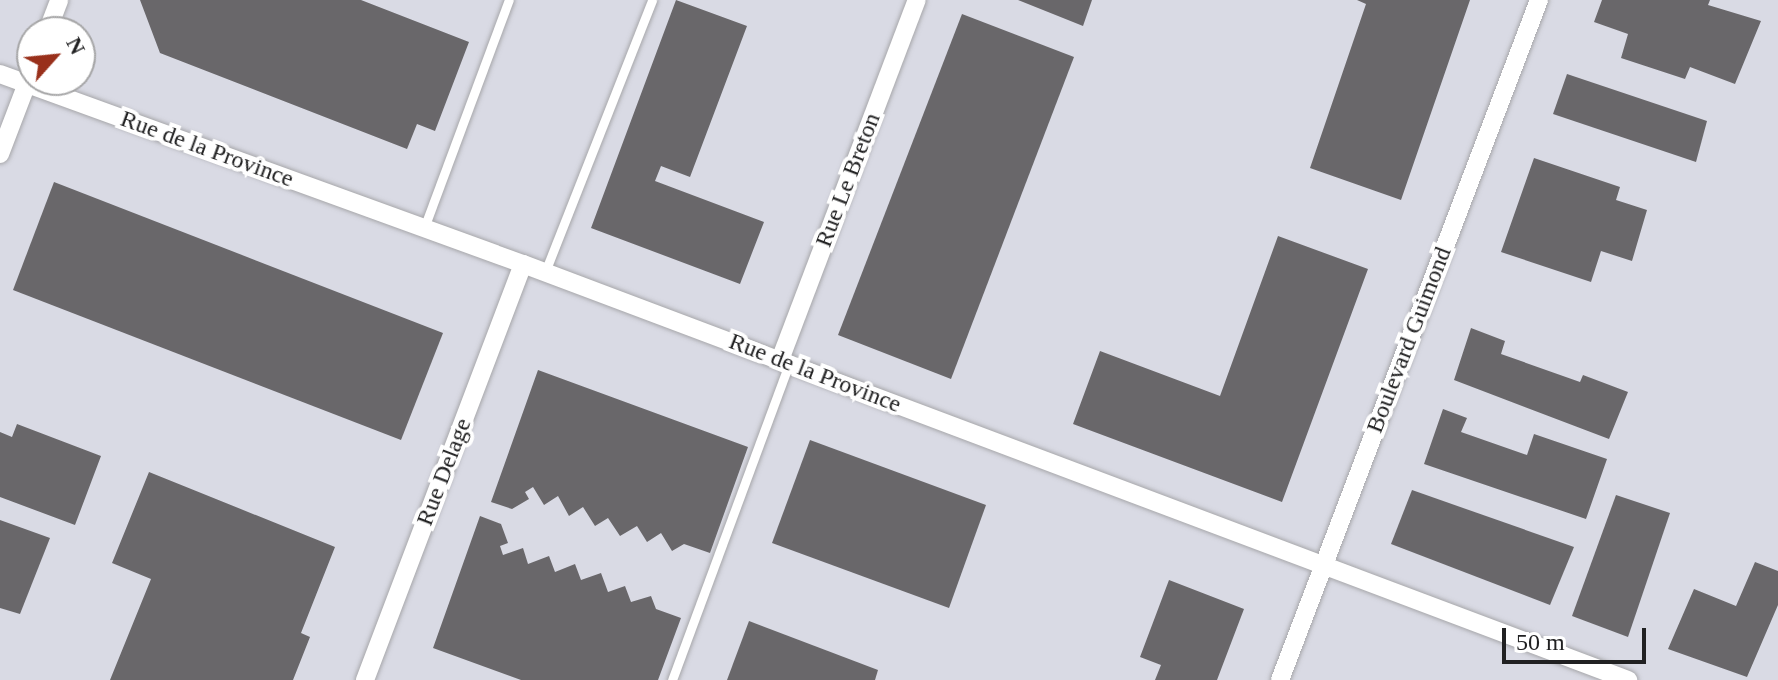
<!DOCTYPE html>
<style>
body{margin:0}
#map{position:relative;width:1778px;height:680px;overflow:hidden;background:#e7e7eb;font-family:Georgia,serif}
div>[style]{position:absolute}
.built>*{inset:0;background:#d9dae4}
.building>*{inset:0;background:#69676a}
.roads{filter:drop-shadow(0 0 2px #a7a7aa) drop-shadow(0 0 2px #a7a7aa)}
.service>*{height:9px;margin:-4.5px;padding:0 4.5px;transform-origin:4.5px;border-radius:4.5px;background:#fff}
.minor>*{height:18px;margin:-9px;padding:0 9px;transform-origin:9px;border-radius:9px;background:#fff}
span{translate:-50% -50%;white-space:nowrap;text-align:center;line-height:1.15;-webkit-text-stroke:8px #fff;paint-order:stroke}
.street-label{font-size:24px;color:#212122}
.north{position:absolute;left:16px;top:16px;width:80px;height:80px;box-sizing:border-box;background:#fff;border:2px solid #a6a6a7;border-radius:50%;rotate:63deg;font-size:22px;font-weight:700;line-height:32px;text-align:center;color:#212122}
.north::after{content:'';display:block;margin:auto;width:28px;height:36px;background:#99301b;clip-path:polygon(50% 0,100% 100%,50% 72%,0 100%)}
.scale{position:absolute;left:1502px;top:628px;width:144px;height:36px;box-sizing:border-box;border:4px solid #212122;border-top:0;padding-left:10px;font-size:24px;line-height:28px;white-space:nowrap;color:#212122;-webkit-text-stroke:6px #fff;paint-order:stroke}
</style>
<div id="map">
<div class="built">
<i style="clip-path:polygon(evenodd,0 0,1778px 0,1778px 680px,0 680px,0 0,32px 32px,80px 32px,80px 80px,32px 80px,32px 32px)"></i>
</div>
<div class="building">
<i style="clip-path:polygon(140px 0,361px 0,469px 42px,435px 131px,417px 124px,407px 149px,160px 53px)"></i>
<i style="clip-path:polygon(676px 0,747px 26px,690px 177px,661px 166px,655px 181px,764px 222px,740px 284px,591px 228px)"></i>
<i style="clip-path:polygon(1018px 0,1092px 0,1083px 26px)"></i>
<i style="clip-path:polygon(1357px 0,1470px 0,1401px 200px,1310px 168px,1366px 4px)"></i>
<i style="clip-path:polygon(1602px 0,1710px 0,1708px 5px,1761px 21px,1735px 84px,1690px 67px,1685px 79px,1621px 58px,1628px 34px,1594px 22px)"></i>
<i style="clip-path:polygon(962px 14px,1074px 57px,951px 379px,838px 335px)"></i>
<i style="clip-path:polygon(1567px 74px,1707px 121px,1696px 162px,1553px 114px)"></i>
<i style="clip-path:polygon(1534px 158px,1620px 187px,1616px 200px,1647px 210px,1632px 261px,1601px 251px,1591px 282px,1501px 252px)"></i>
<i style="clip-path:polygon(54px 182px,443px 333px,401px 440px,13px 290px)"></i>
<i style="clip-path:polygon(1278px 236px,1368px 269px,1282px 502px,1073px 424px,1100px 351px,1220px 396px)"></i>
<i style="clip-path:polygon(1471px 328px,1505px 341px,1501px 354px,1580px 382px,1583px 375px,1628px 392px,1609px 439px,1454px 380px)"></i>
<i style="clip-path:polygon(538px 370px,748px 447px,710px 553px,684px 544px,672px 551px,661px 533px,647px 542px,637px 526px,620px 536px,608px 518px,595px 526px,583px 507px,569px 516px,558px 496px,544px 505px,533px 487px,525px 492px,529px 499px,512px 509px,491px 502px)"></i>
<i style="clip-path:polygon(1443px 409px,1467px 418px,1461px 432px,1527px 455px,1534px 434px,1607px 459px,1586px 519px,1424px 464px)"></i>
<i style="clip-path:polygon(17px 424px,101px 456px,75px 525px,0 497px,0 432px,12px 437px)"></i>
<i style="clip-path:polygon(810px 440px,986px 505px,949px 608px,772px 543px)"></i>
<i style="clip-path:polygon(149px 472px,335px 547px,301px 633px,310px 637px,293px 680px,110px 680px,151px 579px,112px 563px)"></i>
<i style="clip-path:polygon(1412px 490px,1574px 547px,1550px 605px,1391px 544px)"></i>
<i style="clip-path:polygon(1616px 495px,1670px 513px,1628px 637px,1572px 616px)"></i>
<i style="clip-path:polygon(480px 516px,501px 524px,508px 543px,500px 546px,503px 555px,523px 548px,528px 564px,549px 556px,555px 572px,575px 564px,581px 580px,601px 573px,608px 592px,625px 586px,631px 602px,651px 596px,656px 609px,681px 618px,658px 680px,521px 680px,433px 648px)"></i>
<i style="clip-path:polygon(0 520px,50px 538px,20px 614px,0 608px)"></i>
<i style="clip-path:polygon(1755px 562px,1778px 571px,1778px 605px,1747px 677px,1668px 649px,1694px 589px,1736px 606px)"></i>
<i style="clip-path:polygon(1169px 580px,1244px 609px,1217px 680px,1155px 680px,1161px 665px,1140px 657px)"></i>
<i style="clip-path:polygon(749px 621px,878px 670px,875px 680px,727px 680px)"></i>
</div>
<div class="roads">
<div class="service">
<i style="left:424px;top:228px;width:243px;rotate:-69.6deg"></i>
<i style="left:545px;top:272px;width:292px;rotate:-68.5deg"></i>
<i style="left:672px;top:680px;width:337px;rotate:-69.7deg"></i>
</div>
<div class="minor">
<i style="left:47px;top:32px;width:34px;rotate:-69deg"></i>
<i style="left:0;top:74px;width:556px;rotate:19.97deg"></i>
<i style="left:523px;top:264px;width:1181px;rotate:20.63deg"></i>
<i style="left:0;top:154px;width:90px;rotate:-69.1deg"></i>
<i style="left:780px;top:360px;width:385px;rotate:-69.2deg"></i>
<i style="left:365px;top:680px;width:445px;rotate:-69.2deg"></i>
<i style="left:1280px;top:680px;width:728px;rotate:-69.15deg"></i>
</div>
</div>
<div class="street-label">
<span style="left:207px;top:149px;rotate:20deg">Rue de la Province</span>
<span style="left:848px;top:180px;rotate:-69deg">Rue Le Breton</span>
<span style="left:1409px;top:340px;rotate:-69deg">Boulevard Guimond</span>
<span style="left:815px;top:373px;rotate:21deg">Rue de la Province</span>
<span style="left:444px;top:472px;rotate:-69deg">Rue Delage</span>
</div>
<div class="north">N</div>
<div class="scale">50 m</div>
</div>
